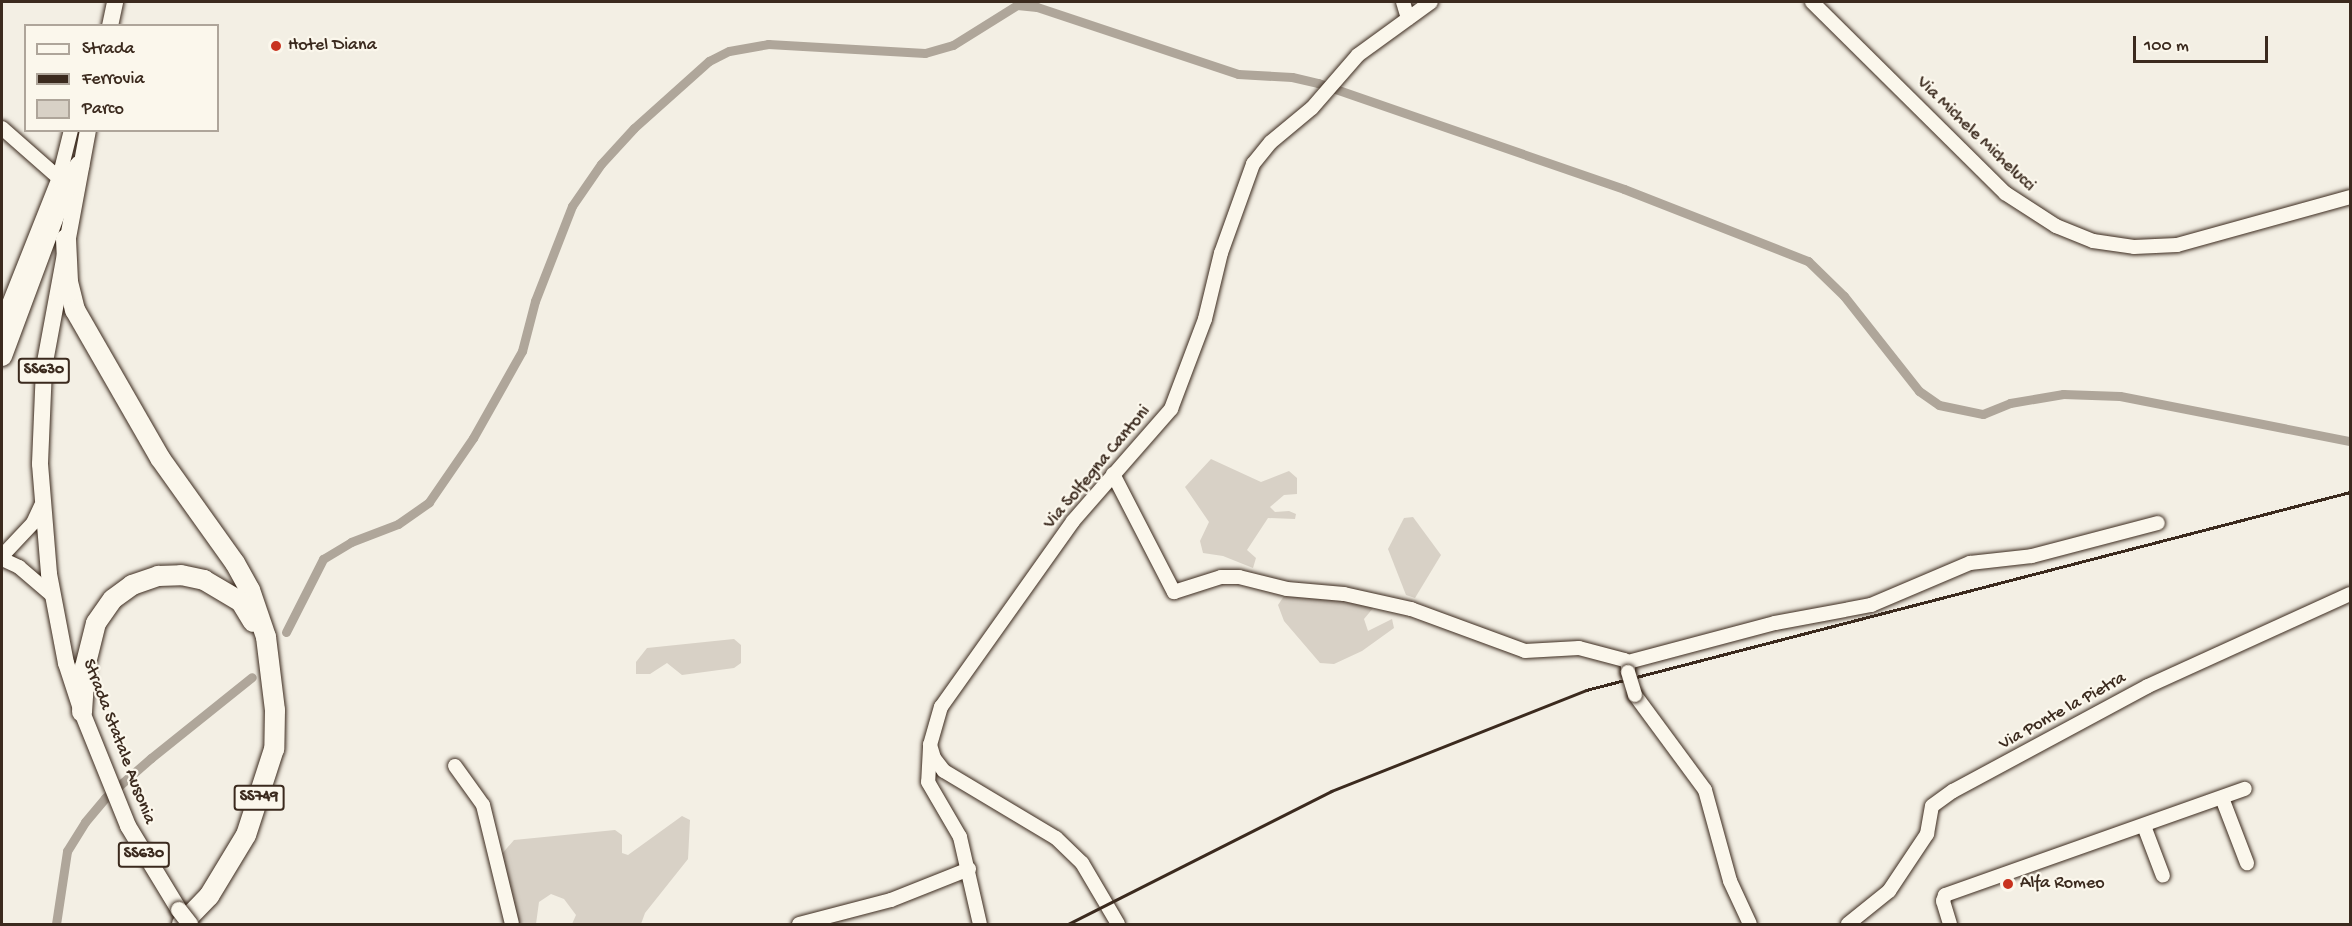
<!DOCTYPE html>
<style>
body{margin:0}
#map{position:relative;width:2352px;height:926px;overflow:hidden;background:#f3efe4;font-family:"Gochi Hand",sans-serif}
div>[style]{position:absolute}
.green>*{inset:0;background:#d8d1c6}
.canal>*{height:9px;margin:-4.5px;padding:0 4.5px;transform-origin:4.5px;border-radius:4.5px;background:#afa69a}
.roads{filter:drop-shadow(0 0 2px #3b2a1e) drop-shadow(0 0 2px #3b2a1e)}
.minor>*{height:14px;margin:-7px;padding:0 7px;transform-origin:7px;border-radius:7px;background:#fbf7ec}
.major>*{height:16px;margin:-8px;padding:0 8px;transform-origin:8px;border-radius:8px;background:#fbf7ec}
.highway>*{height:20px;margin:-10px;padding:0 10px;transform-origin:10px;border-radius:10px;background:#fbf7ec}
.rail>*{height:3px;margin:-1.5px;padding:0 1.5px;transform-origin:1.5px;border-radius:1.5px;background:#3b2a1e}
.bridges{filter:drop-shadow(0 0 2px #3b2a1e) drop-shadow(0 0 2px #3b2a1e)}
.minor-bridge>*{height:14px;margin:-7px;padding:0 7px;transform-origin:7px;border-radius:7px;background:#fbf7ec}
.major-bridge>*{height:16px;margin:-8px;padding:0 8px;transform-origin:8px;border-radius:8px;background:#fbf7ec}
.dots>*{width:16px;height:16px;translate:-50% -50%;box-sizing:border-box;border:3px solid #fbf7ec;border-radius:50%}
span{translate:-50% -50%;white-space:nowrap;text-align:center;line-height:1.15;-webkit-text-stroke:4.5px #fbf7ec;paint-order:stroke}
.shield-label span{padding:2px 4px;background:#fbf7ec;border:2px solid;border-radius:4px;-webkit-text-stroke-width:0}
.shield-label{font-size:16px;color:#3b2a1e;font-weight:700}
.poi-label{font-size:18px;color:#3b2a1e}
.left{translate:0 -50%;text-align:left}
.street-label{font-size:18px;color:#3b2a1e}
.frame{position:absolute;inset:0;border:3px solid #3b2a1e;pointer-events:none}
.legend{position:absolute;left:24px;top:24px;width:195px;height:108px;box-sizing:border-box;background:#fbf7ec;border:2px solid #aea59a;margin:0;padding:8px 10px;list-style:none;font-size:18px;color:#3b2a1e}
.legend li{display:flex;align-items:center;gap:12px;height:30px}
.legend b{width:30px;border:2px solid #aea59a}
.scale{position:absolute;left:2133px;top:36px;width:135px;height:27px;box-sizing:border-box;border:3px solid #3b2a1e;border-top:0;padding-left:8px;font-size:18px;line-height:21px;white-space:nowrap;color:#3b2a1e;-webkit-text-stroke:4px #fbf7ec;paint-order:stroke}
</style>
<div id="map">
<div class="green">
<i style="clip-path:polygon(1211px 459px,1261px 482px,1289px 471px,1297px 478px,1297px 494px,1284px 495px,1270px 507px,1275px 512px,1289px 511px,1296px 514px,1295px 519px,1268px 518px,1247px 550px,1256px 558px,1253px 568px,1223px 556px,1203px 553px,1200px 541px,1209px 522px,1185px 487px)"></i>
<i style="clip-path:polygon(1413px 517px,1441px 555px,1415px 598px,1406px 595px,1388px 549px,1404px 518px)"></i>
<i style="clip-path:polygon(1284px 596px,1357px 598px,1374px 607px,1364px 619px,1368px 631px,1392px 619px,1394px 628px,1362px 651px,1334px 664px,1320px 663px,1284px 621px,1278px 605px)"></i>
<i style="clip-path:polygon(734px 639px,741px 645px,741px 663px,734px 668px,682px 675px,667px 663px,650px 674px,636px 674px,636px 662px,647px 648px)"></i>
<i style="clip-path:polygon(682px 816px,690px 820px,688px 859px,645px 913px,641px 924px,572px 924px,576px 915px,564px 899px,551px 894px,539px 902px,536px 924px,516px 924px,501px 855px,514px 840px,615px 830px,622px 835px,622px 853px,628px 855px)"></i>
</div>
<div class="canal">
<i style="left:286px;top:632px;width:82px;rotate:-63.1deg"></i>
<i style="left:323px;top:559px;width:33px;rotate:-31deg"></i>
<i style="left:351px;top:542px;width:50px;rotate:-21deg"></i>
<i style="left:398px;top:524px;width:38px;rotate:-35deg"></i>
<i style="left:429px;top:502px;width:78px;rotate:-55.5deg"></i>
<i style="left:473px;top:438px;width:100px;rotate:-60.6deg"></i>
<i style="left:522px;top:351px;width:52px;rotate:-75.4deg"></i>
<i style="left:535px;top:301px;width:102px;rotate:-68.7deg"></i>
<i style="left:572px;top:206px;width:51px;rotate:-55.4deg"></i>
<i style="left:601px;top:164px;width:49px;rotate:-47.5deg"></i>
<i style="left:634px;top:128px;width:101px;rotate:-41.8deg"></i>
<i style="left:709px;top:61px;width:22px;rotate:-27deg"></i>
<i style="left:729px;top:51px;width:40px;rotate:-10deg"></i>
<i style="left:768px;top:44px;width:157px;rotate:3.3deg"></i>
<i style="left:925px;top:53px;width:29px;rotate:-16deg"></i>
<i style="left:953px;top:45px;width:75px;rotate:-32deg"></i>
<i style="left:1017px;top:5px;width:20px;rotate:6deg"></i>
<i style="left:1037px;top:7px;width:212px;rotate:18.4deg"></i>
<i style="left:1238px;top:74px;width:54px;rotate:3.2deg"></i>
<i style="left:1292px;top:77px;width:27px;rotate:13deg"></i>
<i style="left:1318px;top:83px;width:324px;rotate:19.1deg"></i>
<i style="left:1624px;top:189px;width:198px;rotate:21.4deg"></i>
<i style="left:1808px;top:261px;width:50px;rotate:44.2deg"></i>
<i style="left:1844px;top:296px;width:121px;rotate:51.7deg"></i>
<i style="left:1919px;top:391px;width:24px;rotate:35deg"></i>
<i style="left:1939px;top:405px;width:45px;rotate:11.6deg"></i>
<i style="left:1983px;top:414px;width:29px;rotate:-22deg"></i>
<i style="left:2010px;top:403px;width:54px;rotate:-9.6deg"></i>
<i style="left:2063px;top:394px;width:57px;rotate:2deg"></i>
<i style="left:2120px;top:396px;width:234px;rotate:11.1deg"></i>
<i style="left:56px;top:924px;width:74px;rotate:-81.4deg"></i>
<i style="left:67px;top:851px;width:34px;rotate:-58deg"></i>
<i style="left:85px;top:822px;width:31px;rotate:-50deg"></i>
<i style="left:105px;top:798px;width:61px;rotate:-41deg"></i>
<i style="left:151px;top:758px;width:129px;rotate:-38.7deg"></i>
</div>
<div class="roads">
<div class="minor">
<i style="left:1403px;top:2px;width:17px;rotate:73deg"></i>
<i style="left:1812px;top:2px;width:272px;rotate:44.7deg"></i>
<i style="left:2005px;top:193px;width:61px;rotate:32.9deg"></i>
<i style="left:2056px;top:226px;width:40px;rotate:22deg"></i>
<i style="left:2093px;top:241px;width:41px;rotate:8.3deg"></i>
<i style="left:2134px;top:247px;width:43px;rotate:-2.7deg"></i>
<i style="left:2177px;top:245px;width:180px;rotate:-15.5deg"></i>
<i style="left:2px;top:128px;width:76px;rotate:41.3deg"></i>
<i style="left:2px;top:321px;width:154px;rotate:-68.3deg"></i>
<i style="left:59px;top:178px;width:49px;rotate:-76deg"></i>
<i style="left:1113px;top:474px;width:133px;rotate:62.7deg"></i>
<i style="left:1174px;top:592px;width:49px;rotate:-17.7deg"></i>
<i style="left:1221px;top:577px;width:18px"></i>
<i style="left:1239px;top:577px;width:49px;rotate:14deg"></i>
<i style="left:1287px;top:589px;width:57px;rotate:5deg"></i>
<i style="left:1344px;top:594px;width:69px;rotate:12.6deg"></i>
<i style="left:1411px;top:609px;width:121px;rotate:20.2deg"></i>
<i style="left:1525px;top:651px;width:54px;rotate:-3.2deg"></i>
<i style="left:1579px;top:648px;width:47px;rotate:14.9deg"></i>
<i style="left:1624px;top:660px;width:4px;rotate:27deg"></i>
<i style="left:1628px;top:662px;width:10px;rotate:90deg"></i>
<i style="left:2px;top:556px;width:45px;rotate:-46.8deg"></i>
<i style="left:33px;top:523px;width:19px;rotate:-65deg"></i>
<i style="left:2px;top:559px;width:19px;rotate:25deg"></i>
<i style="left:19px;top:567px;width:45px;rotate:40.5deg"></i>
<i style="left:1628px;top:662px;width:152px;rotate:-14.9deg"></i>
<i style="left:1775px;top:623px;width:98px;rotate:-10.6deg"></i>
<i style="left:1871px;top:605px;width:108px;rotate:-23deg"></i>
<i style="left:1970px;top:563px;width:62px;rotate:-6.4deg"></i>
<i style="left:2032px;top:556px;width:130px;rotate:-14.7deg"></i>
<i style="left:1635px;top:695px;width:118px;rotate:53.6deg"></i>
<i style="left:1705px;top:790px;width:94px;rotate:74.6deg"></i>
<i style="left:1730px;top:881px;width:47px;rotate:65.1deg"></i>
<i style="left:930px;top:747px;width:35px;rotate:93deg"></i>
<i style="left:928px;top:782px;width:64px;rotate:59.8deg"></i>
<i style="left:960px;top:837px;width:89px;rotate:77.1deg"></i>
<i style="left:455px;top:766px;width:48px;rotate:54.3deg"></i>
<i style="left:483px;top:805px;width:122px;rotate:76.3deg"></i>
<i style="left:2222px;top:798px;width:70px;rotate:69deg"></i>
<i style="left:2144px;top:826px;width:53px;rotate:69.2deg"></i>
<i style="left:799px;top:924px;width:95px;rotate:-14.6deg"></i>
<i style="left:891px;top:900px;width:84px;rotate:-21.7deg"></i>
<i style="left:1118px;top:924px;width:71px;rotate:-120.5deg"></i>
<i style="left:1082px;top:863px;width:36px;rotate:-136deg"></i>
<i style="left:1056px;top:838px;width:131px;rotate:-149.1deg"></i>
<i style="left:944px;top:771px;width:16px;rotate:-128deg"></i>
<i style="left:934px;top:758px;width:14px;rotate:-107deg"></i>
<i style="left:930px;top:745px;width:40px;rotate:-74deg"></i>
<i style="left:941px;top:707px;width:228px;rotate:-54.6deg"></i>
<i style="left:1073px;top:521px;width:149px;rotate:-48.8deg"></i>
<i style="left:1171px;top:409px;width:96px;rotate:-69.3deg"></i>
<i style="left:1205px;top:319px;width:68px;rotate:-76.4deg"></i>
<i style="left:1221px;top:253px;width:95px;rotate:-70.2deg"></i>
<i style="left:1253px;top:164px;width:28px;rotate:-51deg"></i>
<i style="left:1271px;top:142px;width:53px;rotate:-39.7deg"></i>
<i style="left:1312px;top:108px;width:70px;rotate:-49deg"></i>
<i style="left:1358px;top:55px;width:90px;rotate:-36deg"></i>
<i style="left:1848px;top:924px;width:53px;rotate:-38.8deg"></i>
<i style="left:1889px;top:891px;width:69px;rotate:-56.3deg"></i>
<i style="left:1927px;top:834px;width:28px;rotate:-80deg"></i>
<i style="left:1932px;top:806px;width:26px;rotate:-36deg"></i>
<i style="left:1953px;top:791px;width:221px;rotate:-28.3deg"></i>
<i style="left:2148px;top:686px;width:222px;rotate:-24.5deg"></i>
<i style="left:1950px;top:924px;width:24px;rotate:-107deg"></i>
<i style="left:1943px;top:901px;width:6px;rotate:-72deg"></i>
<i style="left:1945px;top:895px;width:318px;rotate:-19.5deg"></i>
</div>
<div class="major">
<i style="left:110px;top:26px;width:25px;rotate:-78deg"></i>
<i style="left:88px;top:130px;width:242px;rotate:100.5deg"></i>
<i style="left:44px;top:368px;width:96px;rotate:92.4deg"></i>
<i style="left:40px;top:464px;width:110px;rotate:85.3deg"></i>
<i style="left:49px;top:574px;width:91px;rotate:79.2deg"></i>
<i style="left:66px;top:663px;width:52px;rotate:71.9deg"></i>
<i style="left:82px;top:712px;width:123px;rotate:68deg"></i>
<i style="left:128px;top:826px;width:98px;rotate:58.7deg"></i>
</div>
<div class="highway">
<i style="left:66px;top:239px;width:43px;rotate:87.3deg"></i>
<i style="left:68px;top:282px;width:29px;rotate:76deg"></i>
<i style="left:75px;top:310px;width:171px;rotate:60.1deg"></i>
<i style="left:160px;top:458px;width:129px;rotate:54.5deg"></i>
<i style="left:235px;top:563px;width:31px;rotate:61deg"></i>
<i style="left:250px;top:590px;width:50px;rotate:71.2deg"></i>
<i style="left:266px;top:637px;width:74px;rotate:83deg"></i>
<i style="left:275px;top:710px;width:39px;rotate:91deg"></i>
<i style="left:274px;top:749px;width:90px;rotate:108deg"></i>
<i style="left:246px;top:835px;width:71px;rotate:121.2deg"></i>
<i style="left:209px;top:896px;width:39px;rotate:134deg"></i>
<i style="left:2px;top:356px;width:175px;rotate:-69.6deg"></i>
<i style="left:63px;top:192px;width:31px;rotate:-58deg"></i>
<i style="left:82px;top:712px;width:45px;rotate:-86.2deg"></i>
<i style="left:85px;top:667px;width:45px;rotate:-76deg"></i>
<i style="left:96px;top:623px;width:29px;rotate:-55deg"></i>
<i style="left:113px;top:599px;width:24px;rotate:-36deg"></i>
<i style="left:132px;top:585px;width:28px;rotate:-19deg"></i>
<i style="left:158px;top:576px;width:23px;rotate:-2deg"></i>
<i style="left:181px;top:575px;width:24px;rotate:12deg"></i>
<i style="left:204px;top:580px;width:43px;rotate:30.7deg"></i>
<i style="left:241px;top:602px;width:23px;rotate:59deg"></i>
</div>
</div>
<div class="rail">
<i style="left:1068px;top:924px;width:295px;rotate:-26.8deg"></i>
<i style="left:1331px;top:791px;width:274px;rotate:-21.6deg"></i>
<i style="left:1586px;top:690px;width:789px;rotate:-14.53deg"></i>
</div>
<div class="bridges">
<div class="minor-bridge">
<i style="left:1628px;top:672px;width:24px;rotate:73deg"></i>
</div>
<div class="major-bridge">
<i style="left:179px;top:910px;width:18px;rotate:52deg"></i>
</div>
</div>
<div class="dots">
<i style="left:276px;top:46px;background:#c8321e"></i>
<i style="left:2008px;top:884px;background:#c8321e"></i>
</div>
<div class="shield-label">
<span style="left:44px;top:371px">SS630</span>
<span style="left:259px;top:798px">SS749</span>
<span style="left:144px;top:855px">SS630</span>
</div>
<div class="poi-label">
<span class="left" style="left:288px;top:46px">Hotel Diana</span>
<span class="left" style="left:2020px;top:884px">Alfa Romeo</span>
</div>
<div class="street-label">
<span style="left:1975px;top:135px;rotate:44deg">Via Michele Michelucci</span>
<span style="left:1098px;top:468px;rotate:-50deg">Via Solfegna Cantoni</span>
<span style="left:2063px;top:712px;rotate:-29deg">Via Ponte la Pietra</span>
<span style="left:118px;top:742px;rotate:69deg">Strada Statale Ausonia</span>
</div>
<div class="frame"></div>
<ul class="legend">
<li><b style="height:8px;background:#fbf7ec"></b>Strada</li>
<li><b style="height:8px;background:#3b2a1e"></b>Ferrovia</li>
<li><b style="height:16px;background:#d8d1c6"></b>Parco</li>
</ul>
<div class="scale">100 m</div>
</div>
